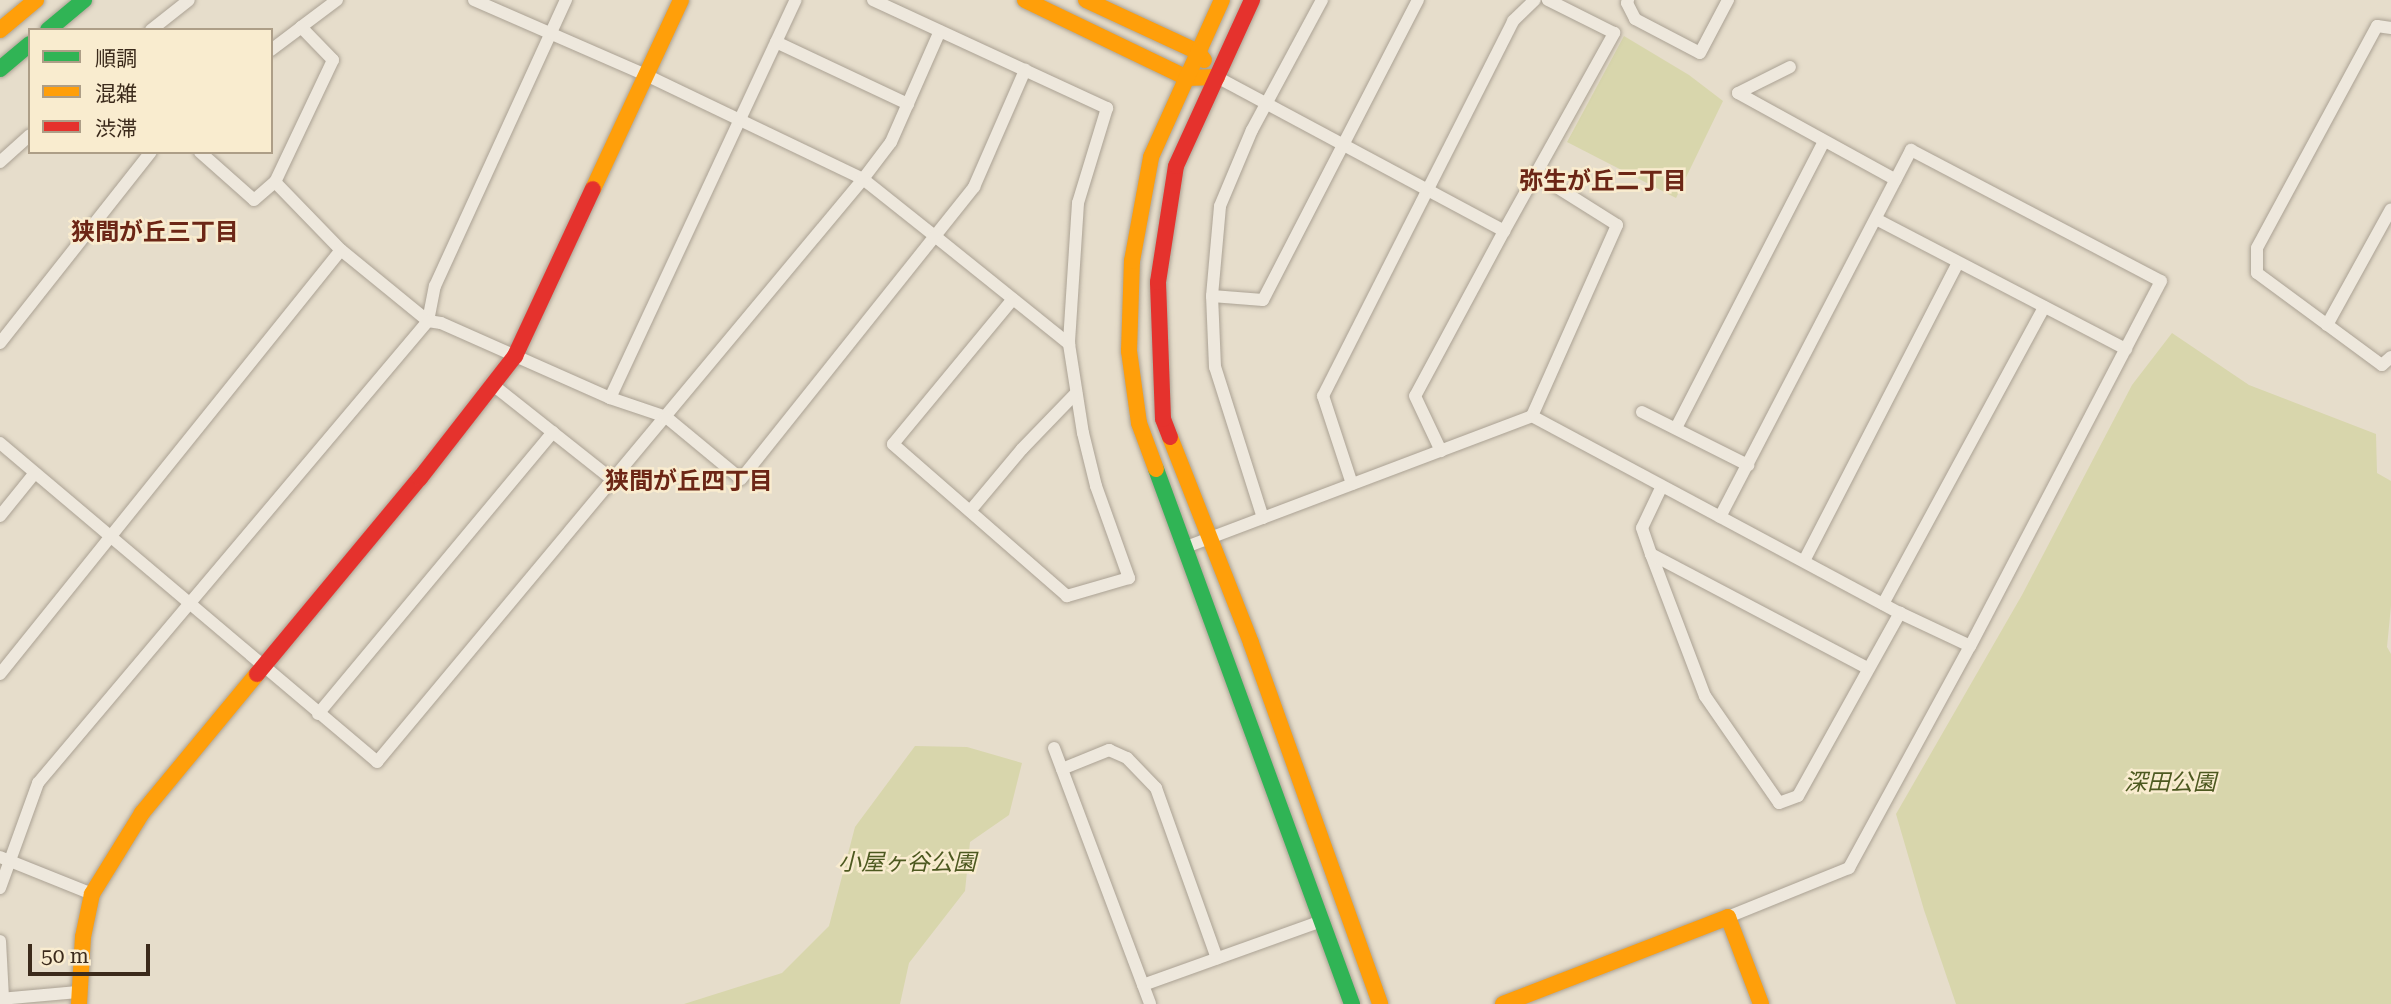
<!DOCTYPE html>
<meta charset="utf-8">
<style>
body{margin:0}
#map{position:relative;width:2391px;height:1004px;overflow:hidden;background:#e6ddcb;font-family:"Roboto Serif","Noto Sans JP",serif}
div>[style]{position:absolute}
.green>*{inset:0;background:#d8d6ac}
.roads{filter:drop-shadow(0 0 2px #aba294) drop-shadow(0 0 2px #aba294)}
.street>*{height:12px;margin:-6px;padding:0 6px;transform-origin:6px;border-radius:6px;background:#eee8dd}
.fast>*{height:16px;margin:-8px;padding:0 8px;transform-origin:8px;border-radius:8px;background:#30b455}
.slow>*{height:16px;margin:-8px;padding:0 8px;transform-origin:8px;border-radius:8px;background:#ff9f0a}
.jam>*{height:16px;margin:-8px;padding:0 8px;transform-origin:8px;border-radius:8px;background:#e5322d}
span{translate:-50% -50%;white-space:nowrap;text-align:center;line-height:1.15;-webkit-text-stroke:5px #f9eccf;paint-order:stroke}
.park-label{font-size:23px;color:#4d5920;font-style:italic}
.neighbourhood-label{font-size:24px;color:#6c2616;font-weight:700}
.legend{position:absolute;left:28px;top:28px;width:245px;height:126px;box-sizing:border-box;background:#f9eccf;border:2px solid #ad9e87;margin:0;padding:9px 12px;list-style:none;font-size:21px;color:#3b2a1b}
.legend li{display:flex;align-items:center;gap:14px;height:35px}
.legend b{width:35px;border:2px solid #ad9e87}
.scale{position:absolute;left:28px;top:944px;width:122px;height:32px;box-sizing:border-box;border:4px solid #3b2a1b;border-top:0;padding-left:9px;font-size:21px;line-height:24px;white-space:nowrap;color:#3b2a1b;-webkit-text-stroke:5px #f9eccf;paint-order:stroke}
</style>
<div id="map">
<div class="green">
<i style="clip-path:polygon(1624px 36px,1689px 75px,1723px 101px,1676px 198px,1567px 142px)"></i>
<i style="clip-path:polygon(2172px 333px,2249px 385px,2376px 434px,2377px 473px,2391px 481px,2391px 606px,2387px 647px,2391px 654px,2391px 1004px,1956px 1004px,1924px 910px,1896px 814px,2022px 595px,2132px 385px)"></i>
<i style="clip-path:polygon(915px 746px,967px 747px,1022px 763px,1009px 815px,970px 842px,965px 891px,909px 963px,900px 1004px,684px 1004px,782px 973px,829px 926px,855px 827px)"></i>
</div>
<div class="roads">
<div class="street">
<i style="left:337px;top:0;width:45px;rotate:143.1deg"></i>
<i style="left:301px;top:27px;width:46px;rotate:45.9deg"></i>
<i style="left:333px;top:60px;width:135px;rotate:115.4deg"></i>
<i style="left:275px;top:182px;width:95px;rotate:45.9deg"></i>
<i style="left:341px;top:250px;width:112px;rotate:39.2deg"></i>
<i style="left:428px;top:321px;width:36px;rotate:-79deg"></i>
<i style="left:435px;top:286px;width:315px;rotate:-65.4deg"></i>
<i style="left:474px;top:0;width:190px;rotate:23.6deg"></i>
<i style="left:648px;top:76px;width:238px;rotate:25.6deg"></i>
<i style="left:863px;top:179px;width:93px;rotate:38.5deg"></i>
<i style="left:936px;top:237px;width:171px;rotate:38.8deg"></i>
<i style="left:1069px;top:344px;width:90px;rotate:81.1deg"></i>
<i style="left:1083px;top:433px;width:55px;rotate:76.2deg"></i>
<i style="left:1096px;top:486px;width:98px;rotate:70.3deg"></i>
<i style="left:1129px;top:578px;width:65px;rotate:163.8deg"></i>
<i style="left:1067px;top:596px;width:231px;rotate:-138.9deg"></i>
<i style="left:893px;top:444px;width:188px;rotate:-50.4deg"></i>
<i style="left:873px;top:0;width:258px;rotate:24.8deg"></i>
<i style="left:1107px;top:108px;width:99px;rotate:107deg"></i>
<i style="left:1078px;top:203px;width:141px;rotate:93.7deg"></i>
<i style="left:1628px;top:0;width:3px;rotate:108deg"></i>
<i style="left:1627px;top:3px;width:18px;rotate:63deg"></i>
<i style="left:1635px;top:19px;width:73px;rotate:27.6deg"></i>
<i style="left:1700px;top:53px;width:60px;rotate:-62.2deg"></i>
<i style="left:2391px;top:28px;width:14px;rotate:-172deg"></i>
<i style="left:2377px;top:26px;width:252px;rotate:118.4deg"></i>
<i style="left:2257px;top:248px;width:25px;rotate:90deg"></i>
<i style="left:2257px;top:273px;width:155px;rotate:36.4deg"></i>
<i style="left:2382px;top:365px;width:12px;rotate:-42deg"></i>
<i style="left:151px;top:30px;width:48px;rotate:-38.3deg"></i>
<i style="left:776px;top:42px;width:146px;rotate:25.2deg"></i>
<i style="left:271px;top:50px;width:38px;rotate:-37deg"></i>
<i style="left:1217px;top:77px;width:326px;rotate:28.2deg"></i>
<i style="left:1504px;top:231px;width:187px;rotate:118.3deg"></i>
<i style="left:1415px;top:396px;width:61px;rotate:64.7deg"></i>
<i style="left:1738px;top:93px;width:180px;rotate:28.8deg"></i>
<i style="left:1738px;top:93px;width:58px;rotate:-26.6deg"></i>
<i style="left:200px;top:152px;width:72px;rotate:41.6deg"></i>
<i style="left:254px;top:200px;width:28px;rotate:-41deg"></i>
<i style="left:0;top:162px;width:40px;rotate:-42deg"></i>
<i style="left:1876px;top:219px;width:282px;rotate:27.5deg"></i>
<i style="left:1504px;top:231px;width:227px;rotate:-60.9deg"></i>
<i style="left:1614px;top:33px;width:74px;rotate:-153.4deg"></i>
<i style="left:1212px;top:296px;width:51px;rotate:4.5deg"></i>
<i style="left:1263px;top:300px;width:338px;rotate:-62.7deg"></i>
<i style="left:2327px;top:325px;width:132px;rotate:-61.1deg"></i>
<i style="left:0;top:343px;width:243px;rotate:-51.7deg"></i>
<i style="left:493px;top:385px;width:153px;rotate:38.4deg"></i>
<i style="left:610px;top:398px;width:439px;rotate:-65deg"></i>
<i style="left:1642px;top:412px;width:119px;rotate:26.6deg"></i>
<i style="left:1532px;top:416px;width:209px;rotate:-66deg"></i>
<i style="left:1617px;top:225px;width:96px;rotate:-147.8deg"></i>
<i style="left:1676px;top:428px;width:323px;rotate:-62.7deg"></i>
<i style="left:0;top:443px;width:494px;rotate:40.2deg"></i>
<i style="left:377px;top:762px;width:759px;rotate:-50.18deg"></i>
<i style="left:863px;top:179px;width:46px;rotate:-52.9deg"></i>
<i style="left:891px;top:142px;width:121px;rotate:-66.2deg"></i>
<i style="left:1352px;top:484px;width:93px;rotate:-108.2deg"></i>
<i style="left:1323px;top:396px;width:420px;rotate:-63.1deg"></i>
<i style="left:1513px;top:21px;width:30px;rotate:-44deg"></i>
<i style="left:1661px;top:488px;width:44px;rotate:115.4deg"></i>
<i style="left:1642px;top:528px;width:28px;rotate:71deg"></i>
<i style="left:1651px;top:554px;width:152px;rotate:69.2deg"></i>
<i style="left:1705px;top:696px;width:130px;rotate:55.3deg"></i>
<i style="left:1779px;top:803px;width:20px;rotate:-20deg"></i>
<i style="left:1798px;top:796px;width:210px;rotate:-60.9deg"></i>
<i style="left:970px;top:511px;width:81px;rotate:-50deg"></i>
<i style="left:1022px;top:449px;width:78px;rotate:-46deg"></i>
<i style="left:0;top:516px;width:54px;rotate:-51deg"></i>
<i style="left:1720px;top:517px;width:414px;rotate:-62.5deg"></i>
<i style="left:1911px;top:150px;width:282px;rotate:27.7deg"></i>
<i style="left:2161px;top:281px;width:412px;rotate:117.6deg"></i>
<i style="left:1263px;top:518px;width:158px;rotate:-107.6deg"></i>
<i style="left:1215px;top:367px;width:71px;rotate:-92.4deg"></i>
<i style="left:1212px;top:296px;width:90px;rotate:-84.9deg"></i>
<i style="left:1220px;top:206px;width:82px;rotate:-67.2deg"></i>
<i style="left:1252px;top:130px;width:148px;rotate:-61.7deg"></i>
<i style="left:1186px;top:547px;width:370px;rotate:-20.7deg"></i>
<i style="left:1532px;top:416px;width:417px;rotate:28.2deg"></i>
<i style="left:1900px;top:613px;width:77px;rotate:25.2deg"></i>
<i style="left:1970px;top:646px;width:253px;rotate:118.6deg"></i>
<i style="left:1849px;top:868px;width:131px;rotate:158deg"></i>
<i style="left:1651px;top:554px;width:244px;rotate:27.8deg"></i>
<i style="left:1804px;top:561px;width:334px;rotate:-62.7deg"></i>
<i style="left:1883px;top:604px;width:338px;rotate:-61.5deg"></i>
<i style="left:0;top:674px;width:544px;rotate:-51.19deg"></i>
<i style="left:318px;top:714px;width:367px;rotate:-50.2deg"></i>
<i style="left:1054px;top:748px;width:273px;rotate:69.4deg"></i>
<i style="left:1062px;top:769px;width:51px;rotate:-22deg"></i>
<i style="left:1109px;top:750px;width:20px;rotate:24deg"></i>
<i style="left:1127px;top:758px;width:42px;rotate:46deg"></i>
<i style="left:1156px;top:788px;width:181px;rotate:70.3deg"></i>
<i style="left:0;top:857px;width:99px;rotate:21.9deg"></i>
<i style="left:0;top:888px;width:112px;rotate:-70.1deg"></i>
<i style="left:38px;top:783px;width:605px;rotate:-49.83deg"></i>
<i style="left:428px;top:321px;width:13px;rotate:9deg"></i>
<i style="left:441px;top:323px;width:185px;rotate:23.9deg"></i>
<i style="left:610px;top:398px;width:59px;rotate:18.7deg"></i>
<i style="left:666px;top:417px;width:97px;rotate:39.6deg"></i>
<i style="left:741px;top:479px;width:374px;rotate:-51.4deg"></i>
<i style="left:974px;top:187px;width:128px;rotate:-66.4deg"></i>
<i style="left:0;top:941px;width:58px;rotate:87deg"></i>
<i style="left:1143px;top:985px;width:190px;rotate:-19.7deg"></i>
<i style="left:0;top:999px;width:78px;rotate:-5.1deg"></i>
</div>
<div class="fast">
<i style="left:48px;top:30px;width:47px;rotate:-39.8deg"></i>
<i style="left:0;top:69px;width:39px;rotate:-40deg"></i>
<i style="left:1156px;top:469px;width:570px;rotate:69.88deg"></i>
</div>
<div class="slow">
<i style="left:1025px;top:0;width:180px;rotate:25.7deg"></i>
<i style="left:1187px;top:78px;width:30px;rotate:-2deg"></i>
<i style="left:1086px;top:0;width:123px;rotate:24.9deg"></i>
<i style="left:1198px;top:52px;width:10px;rotate:53deg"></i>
<i style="left:0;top:30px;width:47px;rotate:-39.8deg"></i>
<i style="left:593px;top:189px;width:208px;rotate:-65deg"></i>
<i style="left:1170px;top:437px;width:221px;rotate:68.5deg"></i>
<i style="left:1251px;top:643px;width:383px;rotate:70.3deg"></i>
<i style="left:1156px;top:469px;width:49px;rotate:-110.3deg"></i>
<i style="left:1139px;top:423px;width:73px;rotate:-97.9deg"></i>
<i style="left:1129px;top:351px;width:90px;rotate:-88.1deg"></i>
<i style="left:1132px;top:261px;width:106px;rotate:-79.6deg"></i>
<i style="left:1151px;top:157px;width:172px;rotate:-65.7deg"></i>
<i style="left:79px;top:1004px;width:67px;rotate:-86.6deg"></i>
<i style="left:83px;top:937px;width:44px;rotate:-78.2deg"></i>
<i style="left:92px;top:894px;width:95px;rotate:-58.3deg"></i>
<i style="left:142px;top:813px;width:180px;rotate:-50.4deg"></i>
<i style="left:1503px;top:1004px;width:241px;rotate:-21.1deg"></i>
<i style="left:1728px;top:917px;width:93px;rotate:69.2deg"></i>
</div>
<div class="jam">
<i style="left:1170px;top:437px;width:19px;rotate:-111deg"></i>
<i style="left:1163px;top:419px;width:137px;rotate:-92.1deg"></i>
<i style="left:1158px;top:282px;width:117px;rotate:-81.2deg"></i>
<i style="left:1176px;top:166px;width:183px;rotate:-65.4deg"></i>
<i style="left:257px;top:674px;width:255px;rotate:-50.3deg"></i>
<i style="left:420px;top:478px;width:155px;rotate:-52.1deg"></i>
<i style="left:515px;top:356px;width:184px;rotate:-65deg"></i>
</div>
</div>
<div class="park-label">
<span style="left:2170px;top:783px">深田公園</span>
<span style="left:907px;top:863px">小屋ヶ谷公園</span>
</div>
<div class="neighbourhood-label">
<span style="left:1603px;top:182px">弥生が丘二丁目</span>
<span style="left:155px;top:233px">狭間が丘三丁目</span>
<span style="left:689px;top:482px">狭間が丘四丁目</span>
</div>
<ul class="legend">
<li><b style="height:9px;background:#30b455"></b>順調</li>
<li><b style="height:9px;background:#ff9f0a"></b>混雑</li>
<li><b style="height:9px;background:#e5322d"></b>渋滞</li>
</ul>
<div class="scale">50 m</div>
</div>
